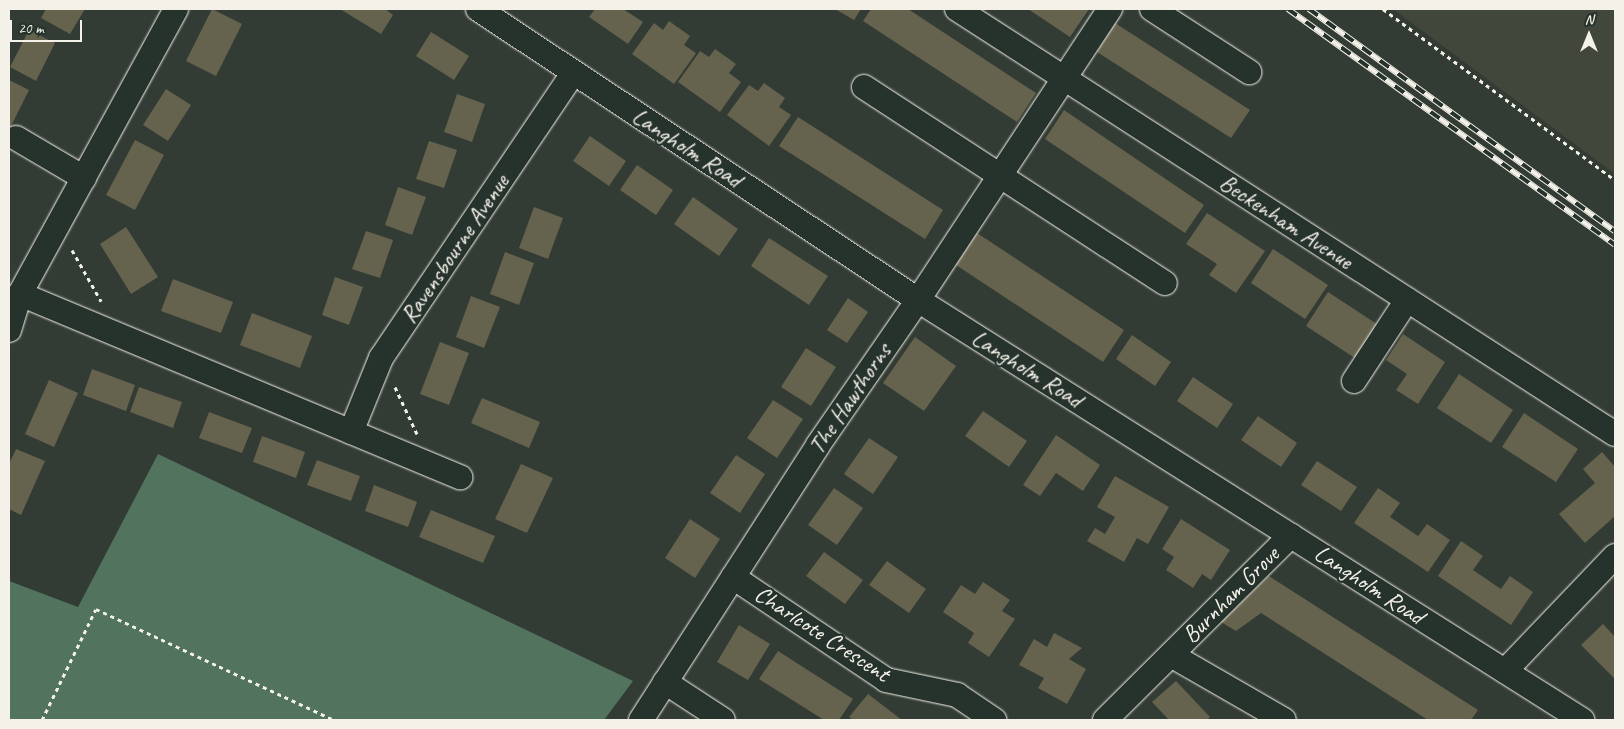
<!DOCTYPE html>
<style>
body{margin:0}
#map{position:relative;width:1624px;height:729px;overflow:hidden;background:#333c34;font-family:Caveat,sans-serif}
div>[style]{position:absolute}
.built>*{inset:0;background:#42473c}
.green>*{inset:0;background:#52735e}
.building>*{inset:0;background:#65624e}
.path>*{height:3px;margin-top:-1.5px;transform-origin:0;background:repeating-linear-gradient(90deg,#f4f1e8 0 4px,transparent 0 8px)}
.roads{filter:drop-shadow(0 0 1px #f4f1e8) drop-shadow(0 0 1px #f4f1e8)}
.minor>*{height:24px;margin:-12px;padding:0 12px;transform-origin:12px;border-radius:12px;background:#26332d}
.rail>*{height:5.5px;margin-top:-2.75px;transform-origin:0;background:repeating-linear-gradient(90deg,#26332d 0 11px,#f4f1e8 0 22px);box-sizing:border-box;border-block:1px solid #f4f1e8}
span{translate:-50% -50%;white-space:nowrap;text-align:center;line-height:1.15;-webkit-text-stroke:4.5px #26332d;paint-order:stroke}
.street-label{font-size:24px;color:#f4f1e8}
.frame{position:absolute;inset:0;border:10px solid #f4f1e8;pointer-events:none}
.north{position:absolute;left:1564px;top:10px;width:50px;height:50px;-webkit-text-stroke:4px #26332d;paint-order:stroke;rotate:0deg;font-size:14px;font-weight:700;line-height:20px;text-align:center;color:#f4f1e8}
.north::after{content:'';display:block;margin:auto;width:18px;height:22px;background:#f4f1e8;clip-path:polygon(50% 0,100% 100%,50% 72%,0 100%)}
.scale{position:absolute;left:10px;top:20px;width:72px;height:22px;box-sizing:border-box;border:2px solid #f4f1e8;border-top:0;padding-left:6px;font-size:15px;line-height:18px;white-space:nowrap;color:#f4f1e8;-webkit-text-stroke:4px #26332d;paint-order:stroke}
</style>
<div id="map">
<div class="built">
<i style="clip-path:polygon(1393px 9px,1615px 9px,1615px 174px)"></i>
</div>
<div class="green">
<i style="clip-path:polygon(158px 454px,633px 681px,604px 720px,9px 720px,9px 581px,78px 607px)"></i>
</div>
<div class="building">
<i style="clip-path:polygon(46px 9px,85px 9px,70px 34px,41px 18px)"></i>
<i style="clip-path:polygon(212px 9px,242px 24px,216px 76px,186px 61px)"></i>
<i style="clip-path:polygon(340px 9px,385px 9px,393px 15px,381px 34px)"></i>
<i style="clip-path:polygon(595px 9px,623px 9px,643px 22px,628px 44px,589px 17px)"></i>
<i style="clip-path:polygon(835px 9px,861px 9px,854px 20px)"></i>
<i style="clip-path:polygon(871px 9px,908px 9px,1036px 93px,1017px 122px,863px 21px)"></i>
<i style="clip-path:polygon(1028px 9px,1089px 9px,1070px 37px)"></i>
<i style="clip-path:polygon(669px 21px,690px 36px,684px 45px,696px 53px,674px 84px,632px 54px,654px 23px,663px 30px)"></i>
<i style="clip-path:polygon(1115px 23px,1250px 110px,1231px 138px,1097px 52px)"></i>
<i style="clip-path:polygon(29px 30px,55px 43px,36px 81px,10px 67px)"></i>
<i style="clip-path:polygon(431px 32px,469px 56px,454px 80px,416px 56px)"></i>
<i style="clip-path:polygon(715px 49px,736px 64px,729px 73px,741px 82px,720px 112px,678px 82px,700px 51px,709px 57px)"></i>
<i style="clip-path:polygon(9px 80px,29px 90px,9px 130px)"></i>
<i style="clip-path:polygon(764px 83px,785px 98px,779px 107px,791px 115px,769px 146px,727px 115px,749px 85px,758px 91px)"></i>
<i style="clip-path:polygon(166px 89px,191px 105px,168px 141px,143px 125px)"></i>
<i style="clip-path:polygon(457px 94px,485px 104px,472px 142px,444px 132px)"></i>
<i style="clip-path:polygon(1064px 110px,1204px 205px,1185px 233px,1045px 139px)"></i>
<i style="clip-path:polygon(798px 117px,943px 210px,925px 239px,779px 146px)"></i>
<i style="clip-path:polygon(590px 136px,626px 161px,609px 186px,573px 161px)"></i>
<i style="clip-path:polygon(135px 140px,164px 155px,135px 210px,106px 195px)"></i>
<i style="clip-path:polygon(429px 141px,457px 150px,444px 188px,416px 179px)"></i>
<i style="clip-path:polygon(637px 165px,673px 190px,656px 215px,620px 190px)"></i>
<i style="clip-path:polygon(398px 187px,426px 197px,412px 235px,385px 225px)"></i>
<i style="clip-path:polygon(693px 197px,738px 229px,719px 256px,674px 224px)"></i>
<i style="clip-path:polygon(534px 207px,563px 218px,548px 259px,519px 248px)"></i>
<i style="clip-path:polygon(1207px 213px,1265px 251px,1236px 293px,1209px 275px,1217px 264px,1186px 244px)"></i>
<i style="clip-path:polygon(126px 227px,158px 277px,131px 294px,100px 244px)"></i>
<i style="clip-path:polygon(366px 231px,393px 240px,380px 278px,352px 269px)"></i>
<i style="clip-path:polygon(977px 233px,1124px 330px,1103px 362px,956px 265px)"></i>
<i style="clip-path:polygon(769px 238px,828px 276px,809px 305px,751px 266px)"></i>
<i style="clip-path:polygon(1273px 249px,1328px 285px,1305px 319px,1251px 283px)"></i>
<i style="clip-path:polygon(505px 252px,534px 263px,519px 305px,490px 294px)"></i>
<i style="clip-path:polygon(335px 277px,363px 287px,349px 325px,322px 315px)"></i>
<i style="clip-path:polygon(173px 279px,233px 302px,221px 333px,161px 311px)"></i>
<i style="clip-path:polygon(1328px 292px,1383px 328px,1361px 362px,1306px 326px)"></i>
<i style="clip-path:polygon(471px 296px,500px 307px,484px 348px,456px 337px)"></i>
<i style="clip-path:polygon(848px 298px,868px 312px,847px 343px,827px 330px)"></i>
<i style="clip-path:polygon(252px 313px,312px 336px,300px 368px,240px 345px)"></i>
<i style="clip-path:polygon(1403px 334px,1445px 362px,1418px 404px,1396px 390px,1407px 374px,1386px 360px)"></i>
<i style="clip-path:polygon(1132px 335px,1171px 362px,1155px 386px,1116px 359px)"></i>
<i style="clip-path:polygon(915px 337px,956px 366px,924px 411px,883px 383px)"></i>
<i style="clip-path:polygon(440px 342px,469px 353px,449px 405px,420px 394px)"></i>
<i style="clip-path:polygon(806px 348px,836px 367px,811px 406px,781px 387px)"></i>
<i style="clip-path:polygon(92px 369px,135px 385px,126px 411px,83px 395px)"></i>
<i style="clip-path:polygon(1459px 374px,1513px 410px,1491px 443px,1437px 408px)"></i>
<i style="clip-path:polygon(1193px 377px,1233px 404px,1217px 428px,1177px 401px)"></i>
<i style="clip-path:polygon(49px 380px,78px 393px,54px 447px,25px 434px)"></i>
<i style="clip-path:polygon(139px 387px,182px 402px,173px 428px,130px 412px)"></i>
<i style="clip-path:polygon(482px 398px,540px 422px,529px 448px,471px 423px)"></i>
<i style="clip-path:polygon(773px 400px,803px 419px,777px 458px,747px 438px)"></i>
<i style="clip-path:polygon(983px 411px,1027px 441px,1009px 467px,965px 436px)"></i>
<i style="clip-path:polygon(209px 412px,252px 428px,242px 453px,199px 438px)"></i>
<i style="clip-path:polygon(1524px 413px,1578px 449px,1556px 482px,1502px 447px)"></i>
<i style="clip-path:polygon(1258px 416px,1297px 443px,1281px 467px,1241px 440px)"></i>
<i style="clip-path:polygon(1056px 435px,1100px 465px,1083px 491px,1056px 473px,1040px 496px,1023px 485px)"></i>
<i style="clip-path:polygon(262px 436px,305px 452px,296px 478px,253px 462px)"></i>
<i style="clip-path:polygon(869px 438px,898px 457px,873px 494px,844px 474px)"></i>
<i style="clip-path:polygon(16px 449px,45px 461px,21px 515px,9px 509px,9px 464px)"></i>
<i style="clip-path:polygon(1602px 452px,1615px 467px,1615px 516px,1585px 543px,1559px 514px,1595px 483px,1583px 469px)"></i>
<i style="clip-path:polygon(736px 455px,765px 474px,740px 513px,710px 493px)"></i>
<i style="clip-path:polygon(317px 460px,360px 476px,351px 501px,307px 485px)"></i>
<i style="clip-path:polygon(1317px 461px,1357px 487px,1341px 511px,1301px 485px)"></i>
<i style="clip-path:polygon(521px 464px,553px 478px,527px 533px,495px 519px)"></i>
<i style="clip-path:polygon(1115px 476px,1169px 507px,1148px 544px,1137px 538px,1124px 562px,1087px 541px,1095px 528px,1105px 534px,1115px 517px,1097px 507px)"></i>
<i style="clip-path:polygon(374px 485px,417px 502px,408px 527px,365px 511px)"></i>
<i style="clip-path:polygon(834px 488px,863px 508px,837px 545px,808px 525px)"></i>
<i style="clip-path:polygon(1378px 488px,1400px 503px,1390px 517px,1418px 536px,1427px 524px,1450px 540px,1428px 572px,1354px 523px)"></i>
<i style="clip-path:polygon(431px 510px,495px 536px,483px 563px,419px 537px)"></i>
<i style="clip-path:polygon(690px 519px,720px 539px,695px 578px,665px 558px)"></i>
<i style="clip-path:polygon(1181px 519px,1230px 550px,1211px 580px,1202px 574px,1193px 588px,1166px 570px,1174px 557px,1162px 549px)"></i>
<i style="clip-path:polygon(1461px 541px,1483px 556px,1473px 570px,1501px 589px,1510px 576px,1533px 592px,1511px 625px,1438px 576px)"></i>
<i style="clip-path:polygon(824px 552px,863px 580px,845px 604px,806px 576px)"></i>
<i style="clip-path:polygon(887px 561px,926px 589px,909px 613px,869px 585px)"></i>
<i style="clip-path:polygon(1269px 576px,1478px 710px,1471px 720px,1428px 720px,1261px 613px,1236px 631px,1221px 622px)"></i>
<i style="clip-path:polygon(983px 582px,1010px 600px,1002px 611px,1015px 619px,989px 657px,968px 643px,974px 633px,943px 612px,961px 585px,975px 594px)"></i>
<i style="clip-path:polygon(1603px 624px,1615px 637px,1615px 679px,1581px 645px)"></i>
<i style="clip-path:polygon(739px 625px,770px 644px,748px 680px,717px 662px)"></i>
<i style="clip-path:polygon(1054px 633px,1082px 648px,1069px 659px,1086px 669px,1067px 704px,1038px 688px,1044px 678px,1019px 665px,1034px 639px,1047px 647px)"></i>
<i style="clip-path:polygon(778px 651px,853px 699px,839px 720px,824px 720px,759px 679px)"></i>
<i style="clip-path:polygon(1176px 681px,1210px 717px,1207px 720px,1169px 720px,1152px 702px)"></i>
<i style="clip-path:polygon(868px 694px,902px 720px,853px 720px,849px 717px)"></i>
</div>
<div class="path">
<i style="left:1383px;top:9px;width:288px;rotate:36.4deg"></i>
<i style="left:72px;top:250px;width:59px;rotate:60.4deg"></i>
<i style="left:395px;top:387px;width:52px;rotate:64.9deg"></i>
<i style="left:42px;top:720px;width:123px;rotate:-64.1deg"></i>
<i style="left:96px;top:609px;width:263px;rotate:25deg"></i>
</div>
<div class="roads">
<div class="minor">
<i style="left:478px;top:9px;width:528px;rotate:33.48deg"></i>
<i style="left:918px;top:300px;width:786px;rotate:32.31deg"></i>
<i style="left:957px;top:9px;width:783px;rotate:32.86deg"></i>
<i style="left:1152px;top:9px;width:116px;rotate:33deg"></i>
<i style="left:864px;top:87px;width:359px;rotate:33.1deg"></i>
<i style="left:16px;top:138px;width:79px;rotate:30.5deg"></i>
<i style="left:20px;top:294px;width:477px;rotate:22.6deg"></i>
<i style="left:9px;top:330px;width:38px;rotate:-73deg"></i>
<i style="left:20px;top:294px;width:325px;rotate:-61.3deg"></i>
<i style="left:1354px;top:381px;width:97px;rotate:-56.8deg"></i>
<i style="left:351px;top:432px;width:80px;rotate:-67.9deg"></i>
<i style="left:381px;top:358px;width:344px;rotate:-56deg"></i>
<i style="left:733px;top:577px;width:184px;rotate:33.9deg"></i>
<i style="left:886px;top:680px;width:73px;rotate:11.9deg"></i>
<i style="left:957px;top:695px;width:45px;rotate:34deg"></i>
<i style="left:1171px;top:655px;width:130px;rotate:29.9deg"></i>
<i style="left:1505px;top:671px;width:159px;rotate:-46.3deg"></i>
<i style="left:665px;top:682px;width:69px;rotate:33.2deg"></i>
<i style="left:641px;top:720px;width:327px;rotate:-57.2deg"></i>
<i style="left:818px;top:445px;width:176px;rotate:-55.4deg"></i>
<i style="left:918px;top:300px;width:349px;rotate:-56.6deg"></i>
<i style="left:1105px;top:720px;width:262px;rotate:-44.8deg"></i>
</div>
</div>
<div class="rail">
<i style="left:1288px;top:9px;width:403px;rotate:35.8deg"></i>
<i style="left:1309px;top:9px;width:378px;rotate:36deg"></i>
</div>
<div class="street-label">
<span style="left:687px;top:148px;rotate:33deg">Langholm Road</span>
<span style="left:1286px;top:222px;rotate:33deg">Beckenham Avenue</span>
<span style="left:455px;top:249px;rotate:-56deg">Ravensbourne Avenue</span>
<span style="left:1027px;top:369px;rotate:32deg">Langholm Road</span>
<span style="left:850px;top:399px;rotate:-56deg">The Hawthorns</span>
<span style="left:1369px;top:585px;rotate:33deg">Langholm Road</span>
<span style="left:1231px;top:595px;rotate:-45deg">Burnham Grove</span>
<span style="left:822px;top:634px;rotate:33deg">Charlcote Crescent</span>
</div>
<div class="frame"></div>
<div class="north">N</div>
<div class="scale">20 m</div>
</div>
